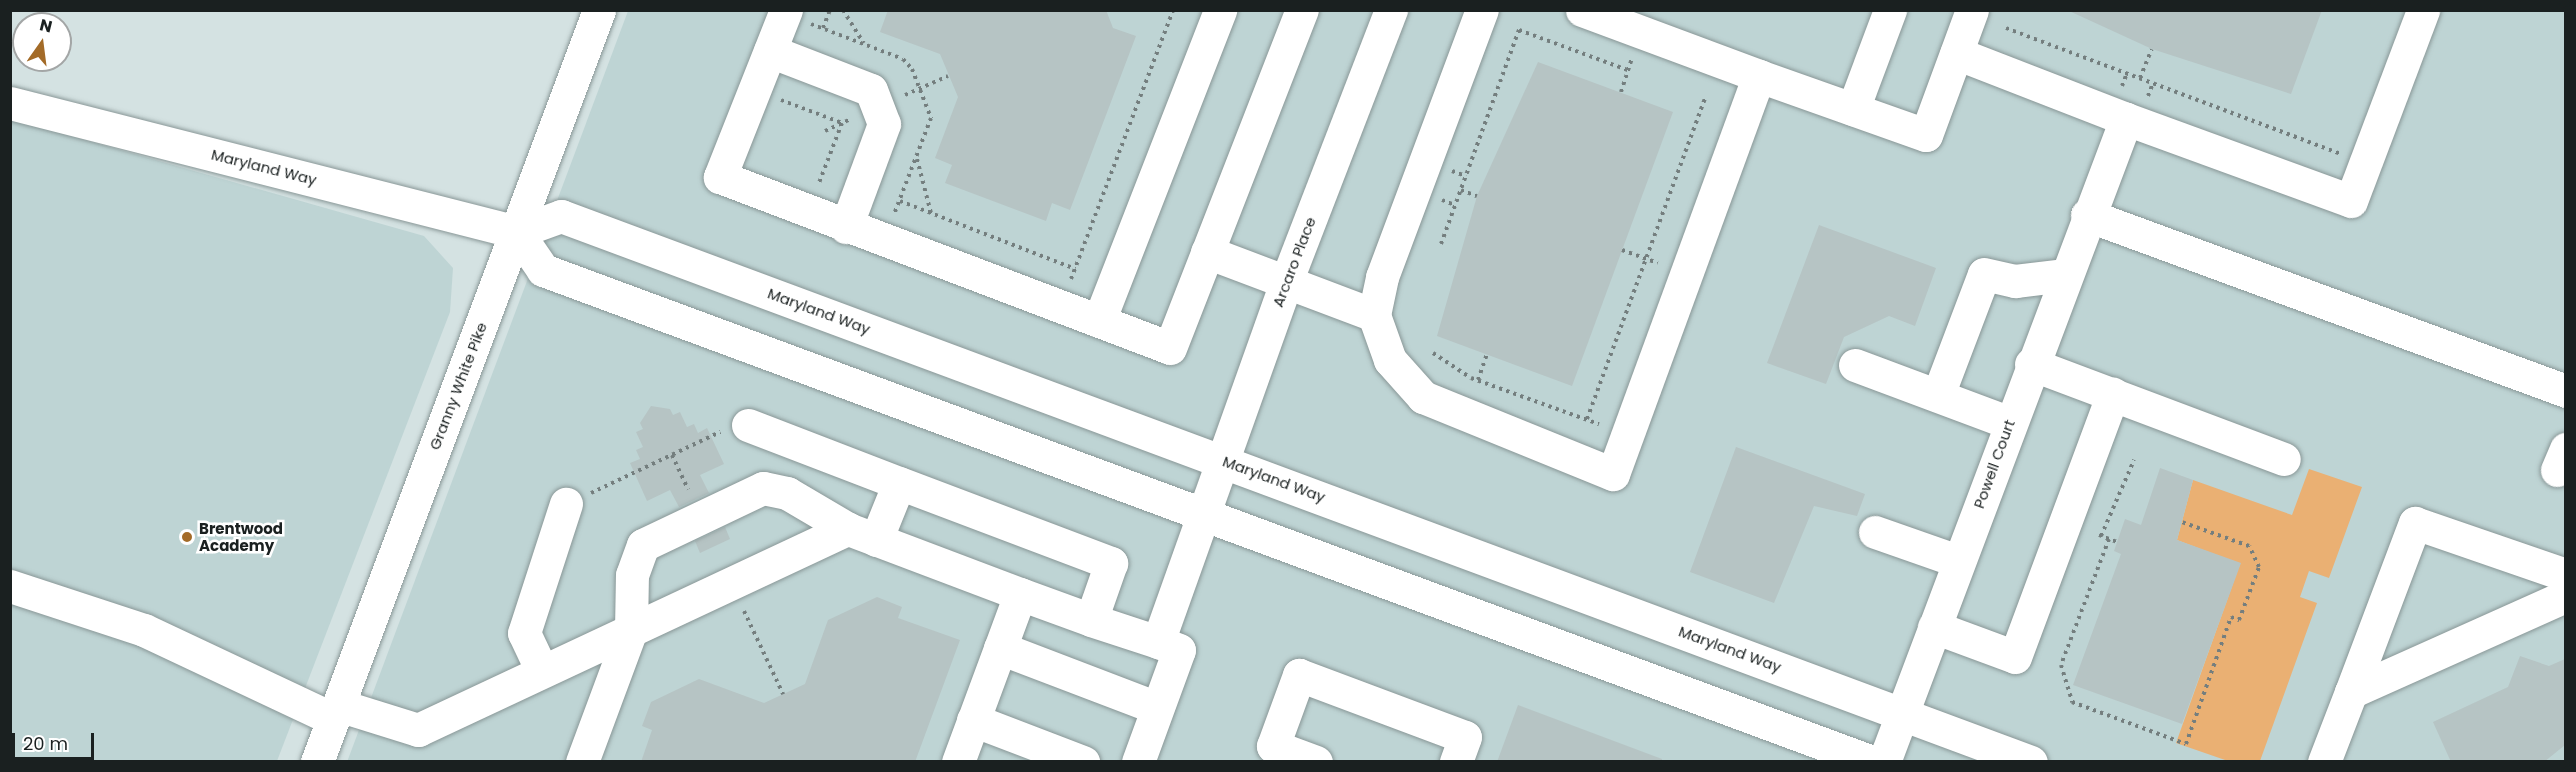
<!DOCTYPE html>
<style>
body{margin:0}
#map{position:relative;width:2576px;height:772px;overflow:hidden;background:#d4e2e2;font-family:Poppins,sans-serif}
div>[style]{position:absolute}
.built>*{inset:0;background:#bed4d4}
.green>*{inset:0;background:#eab073}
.building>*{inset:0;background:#b6c4c4}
.path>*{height:4px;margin-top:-2px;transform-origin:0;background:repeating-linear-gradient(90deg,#747e7e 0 3px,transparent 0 7.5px)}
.roads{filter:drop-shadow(0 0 2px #899797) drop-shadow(0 0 2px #899797)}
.minor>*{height:33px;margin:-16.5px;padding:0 16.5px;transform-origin:16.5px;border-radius:16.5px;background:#fff}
.major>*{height:33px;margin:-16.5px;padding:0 16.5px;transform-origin:16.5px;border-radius:16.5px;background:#fff}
.dots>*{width:16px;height:16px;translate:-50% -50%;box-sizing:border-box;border:3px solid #fff;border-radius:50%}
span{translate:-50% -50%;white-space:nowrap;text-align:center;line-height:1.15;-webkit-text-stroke:5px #fff;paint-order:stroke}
.street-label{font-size:15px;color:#1a2020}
.poi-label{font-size:15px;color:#1a2020;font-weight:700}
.left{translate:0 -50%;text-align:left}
.frame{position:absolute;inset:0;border:12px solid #1a2020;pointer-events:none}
.north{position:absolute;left:12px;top:12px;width:60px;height:60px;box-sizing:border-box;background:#fff;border:2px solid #a3a6a6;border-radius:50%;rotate:14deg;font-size:16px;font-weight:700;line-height:24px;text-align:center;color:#1a2020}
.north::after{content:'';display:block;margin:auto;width:21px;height:27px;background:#a36b28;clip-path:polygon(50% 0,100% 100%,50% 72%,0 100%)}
.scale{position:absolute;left:12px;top:733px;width:82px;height:27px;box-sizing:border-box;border:3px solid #1a2020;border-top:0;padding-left:8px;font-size:18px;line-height:21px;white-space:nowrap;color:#1a2020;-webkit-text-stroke:4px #fff;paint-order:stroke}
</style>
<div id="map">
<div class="built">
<i style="clip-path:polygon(628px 11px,2565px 11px,2565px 761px,347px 762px)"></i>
<i style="clip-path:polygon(11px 119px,424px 236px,453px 268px,450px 312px,277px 761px,11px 762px)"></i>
</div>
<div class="green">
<i style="clip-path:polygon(2309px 469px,2362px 487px,2329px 578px,2309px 571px,2300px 597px,2317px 603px,2260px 761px,2228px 761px,2176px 743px,2240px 564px,2177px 540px,2193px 480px,2292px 515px)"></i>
</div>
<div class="building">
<i style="clip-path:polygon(888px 10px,1106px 10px,1113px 28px,1136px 36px,1070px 210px,1052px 203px,1046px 221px,945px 183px,952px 165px,935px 158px,958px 97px,940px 54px,880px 32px)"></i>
<i style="clip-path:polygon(2067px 10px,2322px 10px,2291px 94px,2152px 49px)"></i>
<i style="clip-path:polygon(1538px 62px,1673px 112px,1572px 386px,1437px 336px,1477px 196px)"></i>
<i style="clip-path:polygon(1819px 225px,1936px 268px,1915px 326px,1889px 316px,1844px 337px,1826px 384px,1767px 363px)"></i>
<i style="clip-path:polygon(651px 406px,670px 409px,673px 415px,680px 412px,687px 427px,694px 424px,698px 433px,707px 428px,724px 464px,700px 475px,709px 493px,679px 507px,670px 490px,647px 501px,630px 463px,640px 459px,636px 450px,643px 447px,636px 432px,643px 429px,640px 423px)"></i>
<i style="clip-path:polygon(1736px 447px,1865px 494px,1857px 516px,1814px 506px,1774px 603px,1690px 572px)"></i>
<i style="clip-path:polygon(2160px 468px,2193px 480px,2177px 540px,2241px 563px,2182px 724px,2073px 685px,2121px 554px,2114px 551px,2125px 519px,2141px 525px)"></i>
<i style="clip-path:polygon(725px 527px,730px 539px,700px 553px,695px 541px)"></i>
<i style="clip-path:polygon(877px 597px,902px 607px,898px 618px,960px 640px,915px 762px,641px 762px,652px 730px,642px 726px,651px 702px,699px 679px,764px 703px,805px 684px,828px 620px)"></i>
<i style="clip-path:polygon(2520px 656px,2549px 666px,2565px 659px,2565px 745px,2544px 762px,2451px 762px,2433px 722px,2508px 687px)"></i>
<i style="clip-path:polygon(1518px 705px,1662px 759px,1662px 762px,1497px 762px)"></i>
</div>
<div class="path">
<i style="left:843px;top:10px;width:39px;rotate:58deg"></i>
<i style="left:811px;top:24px;width:98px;rotate:20.8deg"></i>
<i style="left:903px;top:59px;width:13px;rotate:48deg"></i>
<i style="left:912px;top:69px;width:53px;rotate:68.8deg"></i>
<i style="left:931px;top:118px;width:101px;rotate:111deg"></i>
<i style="left:823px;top:28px;width:19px;rotate:-69deg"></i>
<i style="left:2006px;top:28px;width:356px;rotate:20.6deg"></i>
<i style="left:2140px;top:78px;width:31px;rotate:-68deg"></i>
<i style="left:2122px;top:86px;width:14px;rotate:-69deg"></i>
<i style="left:1621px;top:92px;width:35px;rotate:-72deg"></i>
<i style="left:905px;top:95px;width:47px;rotate:-23.8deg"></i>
<i style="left:2148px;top:96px;width:14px;rotate:-69deg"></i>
<i style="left:781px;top:100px;width:65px;rotate:20.7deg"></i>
<i style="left:842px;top:123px;width:64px;rotate:111deg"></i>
<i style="left:825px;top:131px;width:29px;rotate:-25deg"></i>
<i style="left:917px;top:159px;width:56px;rotate:75.5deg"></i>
<i style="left:1452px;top:171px;width:15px;rotate:20deg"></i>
<i style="left:1461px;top:190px;width:17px;rotate:21deg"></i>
<i style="left:1442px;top:200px;width:14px;rotate:21deg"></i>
<i style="left:900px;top:201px;width:188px;rotate:21.2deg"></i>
<i style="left:1441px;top:244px;width:228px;rotate:-70deg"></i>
<i style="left:1519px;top:30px;width:116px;rotate:20.2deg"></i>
<i style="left:1622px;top:250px;width:38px;rotate:20deg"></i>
<i style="left:1071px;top:279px;width:288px;rotate:-69.2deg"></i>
<i style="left:1433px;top:353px;width:45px;rotate:33.3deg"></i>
<i style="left:1471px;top:378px;width:136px;rotate:19.8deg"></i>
<i style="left:1478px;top:380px;width:28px;rotate:-71deg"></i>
<i style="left:1587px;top:419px;width:341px;rotate:-69.8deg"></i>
<i style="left:672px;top:455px;width:38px;rotate:65deg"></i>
<i style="left:591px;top:493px;width:143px;rotate:-25.3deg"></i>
<i style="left:2099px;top:535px;width:19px;rotate:21deg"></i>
<i style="left:2101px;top:536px;width:83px;rotate:-66.5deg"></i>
<i style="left:2109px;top:539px;width:135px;rotate:110.9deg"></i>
<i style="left:2061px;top:665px;width:39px;rotate:73deg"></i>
<i style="left:2072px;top:702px;width:121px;rotate:20.2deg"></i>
<i style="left:2186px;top:744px;width:135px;rotate:-70.5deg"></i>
<i style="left:2231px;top:617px;width:9px;rotate:21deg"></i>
<i style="left:2239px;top:620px;width:57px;rotate:-69.3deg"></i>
<i style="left:2259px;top:567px;width:23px;rotate:-115deg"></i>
<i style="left:2249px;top:546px;width:74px;rotate:-160.3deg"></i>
<i style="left:744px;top:611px;width:92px;rotate:64.8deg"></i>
</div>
<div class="roads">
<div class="minor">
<i style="left:786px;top:10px;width:180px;rotate:111.6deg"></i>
<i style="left:720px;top:177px;width:481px;rotate:20.8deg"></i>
<i style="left:1170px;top:348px;width:363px;rotate:-68.7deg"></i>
<i style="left:1582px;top:10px;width:189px;rotate:20.4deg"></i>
<i style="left:770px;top:51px;width:108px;rotate:21.1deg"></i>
<i style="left:871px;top:90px;width:36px;rotate:69deg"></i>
<i style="left:884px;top:124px;width:110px;rotate:110.3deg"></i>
<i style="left:10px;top:103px;width:523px;rotate:14.28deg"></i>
<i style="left:1853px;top:109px;width:106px;rotate:-69.5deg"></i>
<i style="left:2126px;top:119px;width:239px;rotate:20deg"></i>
<i style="left:2351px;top:201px;width:204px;rotate:-69.3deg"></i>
<i style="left:2087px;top:215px;width:510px;rotate:20.17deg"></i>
<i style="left:1207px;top:252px;width:178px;rotate:20.7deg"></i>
<i style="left:1374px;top:315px;width:48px;rotate:70.4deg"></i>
<i style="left:1390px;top:360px;width:50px;rotate:48.3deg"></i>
<i style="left:1423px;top:397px;width:205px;rotate:22.1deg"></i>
<i style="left:1613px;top:474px;width:424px;rotate:-69.9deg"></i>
<i style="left:1759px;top:76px;width:177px;rotate:19.5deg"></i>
<i style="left:1926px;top:135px;width:133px;rotate:-69.8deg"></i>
<i style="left:1374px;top:315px;width:39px;rotate:-78deg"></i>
<i style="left:1382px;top:277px;width:285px;rotate:-69.5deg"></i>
<i style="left:1099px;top:321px;width:334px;rotate:-68.7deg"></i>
<i style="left:2031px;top:364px;width:270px;rotate:20.6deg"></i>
<i style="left:1855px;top:365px;width:165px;rotate:20.5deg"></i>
<i style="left:1938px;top:395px;width:129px;rotate:-69.2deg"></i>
<i style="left:1984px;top:274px;width:32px;rotate:13deg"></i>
<i style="left:2015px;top:281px;width:49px;rotate:-7deg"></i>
<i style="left:748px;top:425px;width:162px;rotate:21deg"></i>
<i style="left:2557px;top:470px;width:23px;rotate:-67deg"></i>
<i style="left:1875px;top:532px;width:88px;rotate:19.3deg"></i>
<i style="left:876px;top:540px;width:61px;rotate:-68deg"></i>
<i style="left:899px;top:483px;width:227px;rotate:20.7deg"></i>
<i style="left:1111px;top:563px;width:60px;rotate:109.3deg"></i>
<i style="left:1091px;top:620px;width:71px;rotate:18.2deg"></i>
<i style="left:1158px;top:642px;width:382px;rotate:-70.4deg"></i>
<i style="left:1286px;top:282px;width:292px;rotate:-68.9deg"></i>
<i style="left:10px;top:586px;width:141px;rotate:18.2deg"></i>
<i style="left:144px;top:630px;width:209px;rotate:25.2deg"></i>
<i style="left:1934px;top:627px;width:86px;rotate:20.3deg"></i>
<i style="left:2015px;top:657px;width:281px;rotate:-69.6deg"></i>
<i style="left:1000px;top:648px;width:168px;rotate:20.9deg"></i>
<i style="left:542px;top:671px;width:42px;rotate:-115.3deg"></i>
<i style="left:524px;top:633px;width:136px;rotate:-72deg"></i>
<i style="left:2351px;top:692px;width:181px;rotate:-69.3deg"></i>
<i style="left:2415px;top:523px;width:160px;rotate:19deg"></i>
<i style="left:338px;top:705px;width:84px;rotate:17.4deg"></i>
<i style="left:418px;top:730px;width:475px;rotate:-25.1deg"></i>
<i style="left:1902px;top:714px;width:636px;rotate:-69.37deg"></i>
<i style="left:2126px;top:119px;width:182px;rotate:-158.8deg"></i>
<i style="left:973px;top:720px;width:118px;rotate:20.9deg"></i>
<i style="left:582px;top:762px;width:141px;rotate:-69.6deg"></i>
<i style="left:631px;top:630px;width:55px;rotate:-89deg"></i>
<i style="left:632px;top:575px;width:32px;rotate:-70deg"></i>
<i style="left:643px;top:545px;width:133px;rotate:-25.4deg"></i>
<i style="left:763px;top:488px;width:25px;rotate:12deg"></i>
<i style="left:787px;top:493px;width:71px;rotate:30.5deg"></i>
<i style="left:848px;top:529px;width:184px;rotate:20.7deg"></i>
<i style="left:958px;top:762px;width:179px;rotate:-69.7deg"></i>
<i style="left:1020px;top:594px;width:76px;rotate:20.1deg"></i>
<i style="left:1138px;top:762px;width:119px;rotate:-69.9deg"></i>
<i style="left:1179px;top:650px;width:22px;rotate:-159deg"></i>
<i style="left:1316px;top:762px;width:46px;rotate:-159.6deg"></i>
<i style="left:1273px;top:746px;width:76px;rotate:-69.9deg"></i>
<i style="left:1299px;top:675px;width:177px;rotate:20.5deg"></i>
<i style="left:1465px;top:737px;width:27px;rotate:110deg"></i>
<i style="left:2324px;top:762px;width:75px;rotate:-68.9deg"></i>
<i style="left:2351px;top:692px;width:235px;rotate:-24.1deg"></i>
</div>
<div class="major">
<i style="left:517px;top:232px;width:47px;rotate:-20deg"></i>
<i style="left:561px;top:216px;width:1568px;rotate:20.38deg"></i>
<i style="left:517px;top:232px;width:46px;rotate:55.6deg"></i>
<i style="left:543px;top:270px;width:1417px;rotate:20.31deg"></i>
<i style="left:317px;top:762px;width:803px;rotate:-69.44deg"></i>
<i style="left:1884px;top:762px;width:51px;rotate:-69.4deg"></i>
</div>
</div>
<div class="dots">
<i style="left:187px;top:537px;background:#a36b28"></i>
</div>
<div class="street-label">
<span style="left:264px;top:167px;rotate:14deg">Maryland Way</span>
<span style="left:1294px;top:262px;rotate:-69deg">Arcaro Place</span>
<span style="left:819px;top:311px;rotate:20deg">Maryland Way</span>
<span style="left:458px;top:386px;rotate:-69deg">Granny White Pike</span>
<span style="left:1994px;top:464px;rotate:-70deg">Powell Court</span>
<span style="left:1274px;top:479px;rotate:20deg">Maryland Way</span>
<span style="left:1730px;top:649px;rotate:20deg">Maryland Way</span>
</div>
<div class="poi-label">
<span class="left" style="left:199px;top:537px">Brentwood<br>Academy</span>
</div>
<div class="frame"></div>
<div class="north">N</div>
<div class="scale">20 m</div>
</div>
